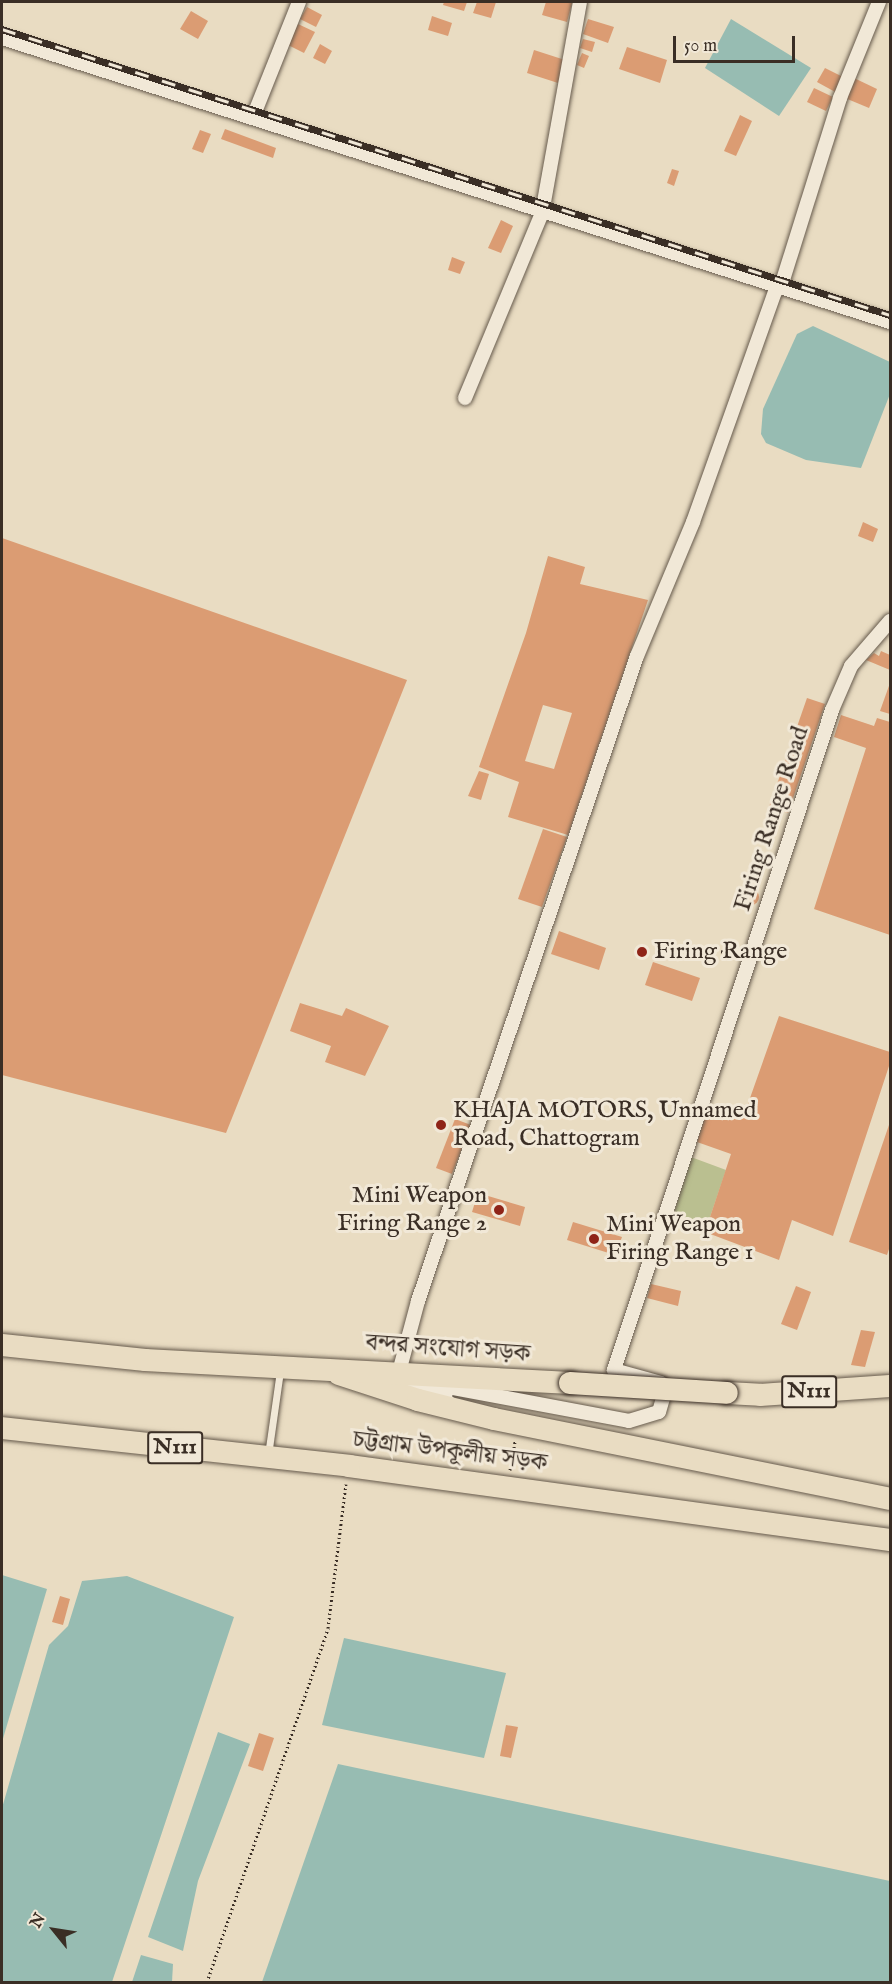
<!DOCTYPE html>
<meta charset="utf-8">
<style>
body{margin:0}
#map{position:relative;width:892px;height:1984px;overflow:hidden;background:#e9dcc2;font-family:"IM FELL English","Noto Serif Bengali",serif}
div>[style]{position:absolute}
.green>*{inset:0;background:#babf90}
.water>*{inset:0;background:#97bcb2}
.building>*{inset:0;background:#db9c73}
.round{border-radius:50%}
.path>*{height:3px;margin-top:-1.5px;transform-origin:0;background:repeating-linear-gradient(90deg,#3a2e25 0 1.5px,transparent 0 4.5px)}
.roads{filter:drop-shadow(0 0 2px #665a4c) drop-shadow(0 0 2px #665a4c)}
.service>*{height:7px;margin:-3.5px;padding:0 3.5px;transform-origin:3.5px;border-radius:3.5px;background:#f1e8d7}
.minor>*{height:14px;margin:-7px;padding:0 7px;transform-origin:7px;border-radius:7px;background:#f1e8d7}
.primary>*{height:22px;margin:-11px;padding:0 11px;transform-origin:11px;border-radius:11px;background:#e9dcc2}
.trunk>*{height:22px;margin:-11px;padding:0 11px;transform-origin:11px;border-radius:11px;background:#e9dcc2}
.rail>*{height:7px;margin-top:-3.5px;transform-origin:0;background:repeating-linear-gradient(90deg,#f1e8d7 0 14px,#3a2e25 0 28px);box-sizing:border-box;border-block:2px solid #3a2e25}
.bridges{filter:drop-shadow(0 0 2px #3a2e25) drop-shadow(0 0 2px #3a2e25)}
.trunk-bridge>*{height:22px;margin:-11px;padding:0 11px;transform-origin:11px;border-radius:11px;background:#e9dcc2}
.dots>*{width:16px;height:16px;translate:-50% -50%;box-sizing:border-box;border:3px solid #f1e8d7;border-radius:50%}
span{translate:-50% -50%;white-space:nowrap;text-align:center;line-height:1.15;-webkit-text-stroke:6px #f1e8d7;paint-order:stroke}
.shield-label span{padding:2px 4px;background:#f1e8d7;border:2px solid;border-radius:4px;-webkit-text-stroke-width:0}
.shield-label{font-size:22px;color:#3a2e25;font-weight:700}
.street-label{font-size:24px;color:#3a2e25}
.poi-label{font-size:24px;color:#3a2e25}
.left{translate:0 -50%;text-align:left}
.right{translate:-100% -50%;text-align:right}
.frame{position:absolute;inset:0;border:3px solid #3a2e25;pointer-events:none}
.north{position:absolute;left:24px;top:1900px;width:60px;height:60px;-webkit-text-stroke:4px #f1e8d7;paint-order:stroke;rotate:300deg;font-size:16px;font-weight:700;line-height:24px;text-align:center;color:#3a2e25}
.north::after{content:'';display:block;margin:auto;width:21px;height:27px;background:#3a2e25;clip-path:polygon(50% 0,100% 100%,50% 72%,0 100%)}
.scale{position:absolute;left:673px;top:36px;width:122px;height:27px;box-sizing:border-box;border:3px solid #3a2e25;border-top:0;padding-left:8px;font-size:18px;line-height:21px;white-space:nowrap;color:#3a2e25;-webkit-text-stroke:4px #f1e8d7;paint-order:stroke}
</style>
<div id="map">
<div class="green">
<i style="clip-path:polygon(691px 1157px,726px 1170px,705px 1232px,672px 1219px)"></i>
</div>
<div class="water">
<i style="clip-path:polygon(731px 19px,811px 68px,779px 116px,705px 68px)"></i>
<i style="clip-path:polygon(813px 326px,890px 362px,890px 394px,861px 468px,806px 460px,766px 443px,761px 434px,763px 409px,797px 334px)"></i>
<i style="clip-path:polygon(2px 1575px,47px 1589px,2px 1742px)"></i>
<i style="clip-path:polygon(127px 1576px,234px 1617px,112px 1982px,2px 1982px,2px 1808px,49px 1645px,68px 1626px,82px 1581px)"></i>
<i style="clip-path:polygon(344px 1638px,506px 1673px,484px 1758px,322px 1725px)"></i>
<i style="clip-path:polygon(218px 1732px,250px 1744px,198px 1881px,183px 1951px,148px 1937px)"></i>
<i style="clip-path:polygon(338px 1764px,890px 1881px,890px 1982px,262px 1982px)"></i>
<i style="clip-path:polygon(141px 1955px,173px 1964px,172px 1982px,132px 1982px)"></i>
</div>
<div class="building">
<i style="clip-path:polygon(444px 2px,467px 2px,464px 11px,443px 5px)"></i>
<i style="clip-path:polygon(477px 2px,496px 2px,491px 18px,473px 13px)"></i>
<i style="clip-path:polygon(546px 2px,572px 3px,567px 22px,542px 15px)"></i>
<i style="clip-path:polygon(307px 7px,322px 15px,316px 27px,300px 19px)"></i>
<i style="clip-path:polygon(191px 11px,208px 21px,198px 39px,180px 29px)"></i>
<i style="clip-path:polygon(432px 16px,452px 23px,448px 36px,428px 30px)"></i>
<i style="clip-path:polygon(588px 19px,614px 27px,608px 43px,583px 34px)"></i>
<i style="clip-path:polygon(298px 24px,315px 32px,304px 53px,288px 45px)"></i>
<i style="clip-path:polygon(583px 39px,595px 42px,592px 52px,580px 48px)"></i>
<i style="clip-path:polygon(320px 44px,332px 51px,325px 64px,313px 58px)"></i>
<i style="clip-path:polygon(627px 47px,667px 60px,660px 83px,619px 69px)"></i>
<i style="clip-path:polygon(534px 50px,565px 60px,558px 83px,527px 73px)"></i>
<i style="clip-path:polygon(582px 53px,589px 56px,584px 68px,577px 65px)"></i>
<i style="clip-path:polygon(825px 68px,845px 78px,837px 93px,817px 82px)"></i>
<i style="clip-path:polygon(854px 78px,877px 89px,869px 108px,845px 98px)"></i>
<i style="clip-path:polygon(814px 88px,833px 97px,826px 111px,807px 102px)"></i>
<i style="clip-path:polygon(740px 115px,752px 121px,736px 156px,724px 151px)"></i>
<i style="clip-path:polygon(225px 129px,276px 148px,273px 158px,221px 139px)"></i>
<i style="clip-path:polygon(200px 130px,211px 134px,203px 153px,192px 149px)"></i>
<i style="clip-path:polygon(672px 169px,679px 171px,674px 186px,667px 183px)"></i>
<i style="clip-path:polygon(501px 220px,513px 226px,501px 253px,488px 248px)"></i>
<i style="clip-path:polygon(452px 257px,465px 262px,460px 274px,448px 270px)"></i>
<i style="clip-path:polygon(863px 522px,878px 529px,873px 542px,858px 536px)"></i>
<i style="clip-path:polygon(2px 538px,407px 680px,226px 1133px,2px 1075px)"></i>
<i style="clip-path:polygon(evenodd,548px 556px,585px 567px,580px 584px,648px 600px,568px 835px,508px 817px,519px 782px,479px 767px,526px 633px,548px 556px,543px 705px,572px 713px,554px 769px,525px 761px,543px 705px)"></i>
<i style="clip-path:polygon(881px 651px,890px 655px,890px 670px,866px 660px,874px 653px,879px 656px)"></i>
<i style="clip-path:polygon(890px 683px,890px 714px,880px 711px)"></i>
<i style="clip-path:polygon(807px 698px,825px 704px,788px 813px,769px 807px)"></i>
<i style="clip-path:polygon(841px 715px,874px 726px,877px 718px,890px 722px,890px 935px,814px 909px,866px 748px,834px 737px)"></i>
<i style="clip-path:polygon(479px 771px,489px 774px,481px 800px,468px 796px)"></i>
<i style="clip-path:polygon(543px 829px,567px 837px,542px 907px,518px 899px)"></i>
<i class="round" style="left:743px;top:889px;width:16px;height:16px"></i>
<i style="clip-path:polygon(559px 931px,606px 948px,599px 970px,551px 954px)"></i>
<i style="clip-path:polygon(653px 962px,700px 978px,692px 1001px,645px 985px)"></i>
<i style="clip-path:polygon(300px 1003px,342px 1016px,346px 1008px,389px 1026px,365px 1076px,325px 1062px,331px 1046px,290px 1031px)"></i>
<i style="clip-path:polygon(779px 1016px,890px 1052px,890px 1063px,833px 1236px,792px 1220px,779px 1260px,705px 1232px,731px 1154px,697px 1142px,709px 1104px,744px 1115px)"></i>
<i style="clip-path:polygon(455px 1119px,471px 1125px,452px 1174px,436px 1168px)"></i>
<i style="clip-path:polygon(890px 1122px,890px 1246px,887px 1255px,849px 1242px)"></i>
<i style="clip-path:polygon(478px 1193px,525px 1207px,520px 1226px,472px 1212px)"></i>
<i style="clip-path:polygon(573px 1222px,622px 1237px,615px 1255px,567px 1240px)"></i>
<i style="clip-path:polygon(651px 1284px,681px 1291px,678px 1306px,647px 1298px)"></i>
<i style="clip-path:polygon(796px 1286px,811px 1292px,797px 1330px,781px 1324px)"></i>
<i style="clip-path:polygon(861px 1330px,875px 1332px,865px 1367px,851px 1365px)"></i>
<i style="clip-path:polygon(60px 1596px,70px 1599px,63px 1625px,52px 1622px)"></i>
<i style="clip-path:polygon(506px 1725px,518px 1727px,511px 1758px,500px 1756px)"></i>
<i style="clip-path:polygon(259px 1733px,274px 1738px,263px 1771px,248px 1766px)"></i>
</div>
<div class="path">
<i style="left:721px;top:951px;width:15px;rotate:20deg"></i>
<i style="left:510px;top:1470px;width:29px;rotate:-80deg"></i>
<i style="left:207px;top:1982px;width:374px;rotate:-71.1deg"></i>
<i style="left:328px;top:1628px;width:145px;rotate:-82.9deg"></i>
</div>
<div class="roads">
<div class="service">
<i style="left:268px;top:1455px;width:85px;rotate:-81.9deg"></i>
</div>
<div class="minor">
<i style="left:2px;top:38px;width:932px;rotate:17.74deg"></i>
<i style="left:253px;top:117px;width:124px;rotate:-68.2deg"></i>
<i style="left:465px;top:398px;width:200px;rotate:-67.4deg"></i>
<i style="left:542px;top:213px;width:214px;rotate:-79.8deg"></i>
<i style="left:399px;top:1372px;width:73px;rotate:-75deg"></i>
<i style="left:418px;top:1301px;width:681px;rotate:-71.25deg"></i>
<i style="left:637px;top:656px;width:145px;rotate:-67.3deg"></i>
<i style="left:693px;top:522px;width:244px;rotate:-70.4deg"></i>
<i style="left:775px;top:292px;width:14px;rotate:-56deg"></i>
<i style="left:783px;top:280px;width:191px;rotate:-72.6deg"></i>
<i style="left:840px;top:98px;width:104px;rotate:-67.9deg"></i>
<i style="left:405px;top:1392px;width:43px;rotate:-6.6deg"></i>
<i style="left:455px;top:1409px;width:16px;rotate:-135deg"></i>
<i style="left:444px;top:1398px;width:12px;rotate:-70deg"></i>
<i style="left:448px;top:1387px;width:184px;rotate:10.6deg"></i>
<i style="left:629px;top:1421px;width:31px;rotate:-17deg"></i>
<i style="left:659px;top:1412px;width:18px;rotate:-74deg"></i>
<i style="left:664px;top:1395px;width:12px;rotate:-104deg"></i>
<i style="left:661px;top:1383px;width:49px;rotate:-164.5deg"></i>
<i style="left:614px;top:1370px;width:695px;rotate:-71.72deg"></i>
<i style="left:832px;top:710px;width:48px;rotate:-66.6deg"></i>
<i style="left:851px;top:666px;width:60px;rotate:-49.1deg"></i>
</div>
<div class="primary">
<i style="left:339px;top:1374px;width:83px;rotate:18.2deg"></i>
<i style="left:418px;top:1400px;width:78px;rotate:14deg"></i>
<i style="left:494px;top:1419px;width:404px;rotate:11.4deg"></i>
<i style="left:349px;top:1466px;width:546px;rotate:7.79deg"></i>
</div>
<div class="trunk">
<i style="left:2px;top:1345px;width:144px;rotate:6deg"></i>
<i style="left:145px;top:1360px;width:426px;rotate:3.1deg"></i>
<i style="left:727px;top:1393px;width:33px;rotate:3deg"></i>
<i style="left:760px;top:1395px;width:130px;rotate:-4deg"></i>
<i style="left:2px;top:1428px;width:349px;rotate:6.2deg"></i>
</div>
</div>
<div class="rail">
<i style="left:2px;top:29px;width:933px;rotate:17.85deg"></i>
</div>
<div class="bridges">
<div class="trunk-bridge">
<i style="left:570px;top:1383px;width:157px;rotate:3.6deg"></i>
</div>
</div>
<div class="dots">
<i style="left:642px;top:952px;background:#8f2418"></i>
<i style="left:441px;top:1125px;background:#8f2418"></i>
<i style="left:499px;top:1210px;background:#8f2418"></i>
<i style="left:594px;top:1239px;background:#8f2418"></i>
</div>
<div class="shield-label">
<span style="left:809px;top:1392px">N111</span>
<span style="left:175px;top:1448px">N111</span>
</div>
<div class="street-label">
<span style="left:772px;top:819px;rotate:-72deg">Firing Range Road</span>
<span style="left:448px;top:1349px;rotate:4deg">বন্দর সংযোগ সড়ক</span>
<span style="left:450px;top:1452px;rotate:7deg">চট্টগ্রাম উপকূলীয় সড়ক</span>
</div>
<div class="poi-label">
<span class="left" style="left:654px;top:952px">Firing Range</span>
<span class="left" style="left:453px;top:1125px">KHAJA MOTORS, Unnamed<br>Road, Chattogram</span>
<span class="right" style="left:487px;top:1210px">Mini Weapon<br>Firing Range 2</span>
<span class="left" style="left:606px;top:1239px">Mini Weapon<br>Firing Range 1</span>
</div>
<div class="frame"></div>
<div class="north">N</div>
<div class="scale">50 m</div>
</div>
